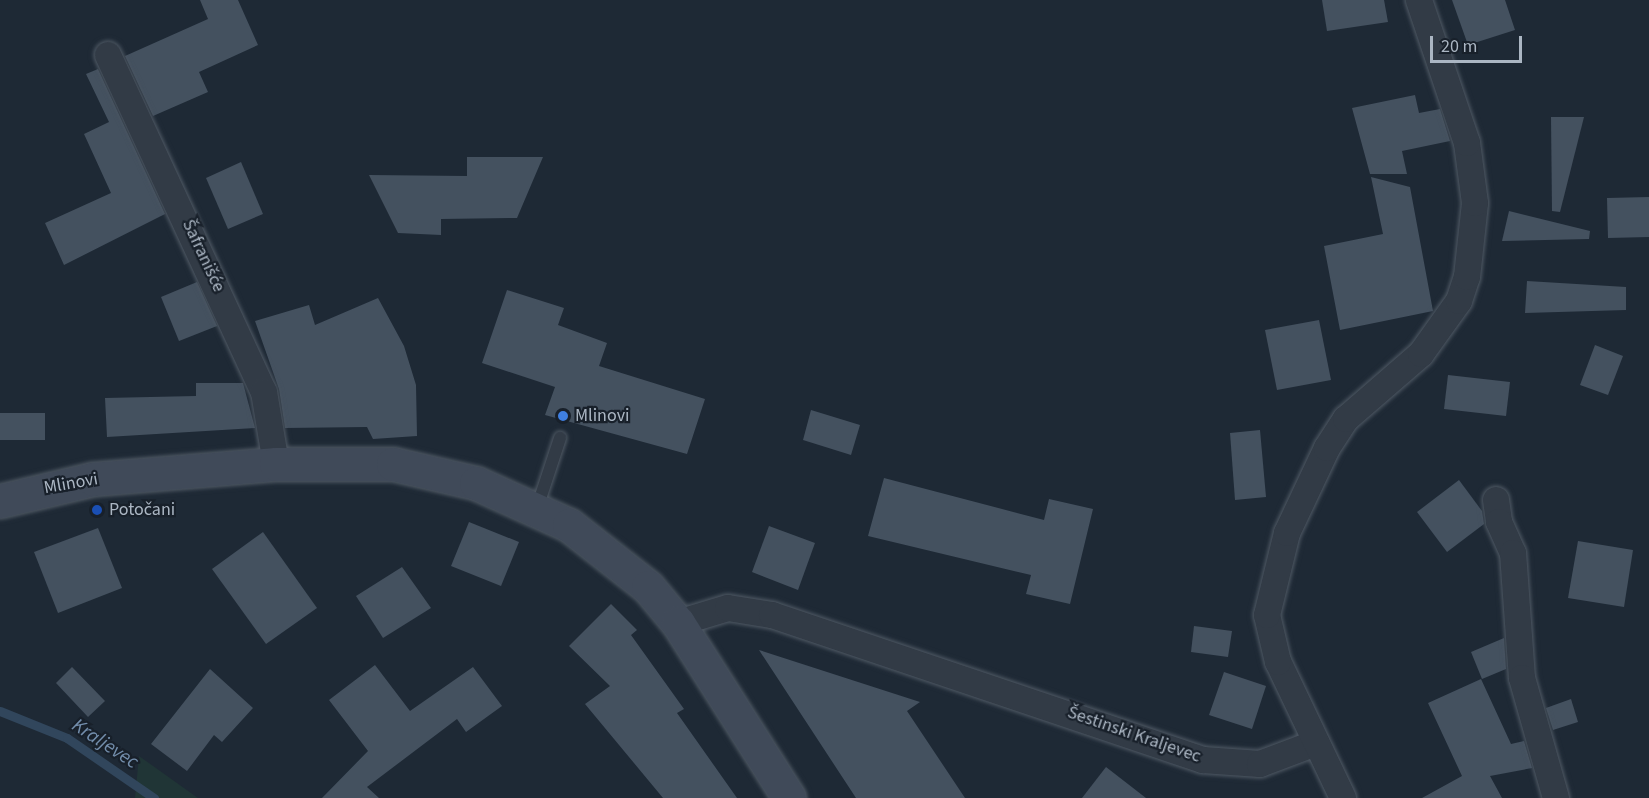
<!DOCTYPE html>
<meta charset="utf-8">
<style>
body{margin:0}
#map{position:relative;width:1649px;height:798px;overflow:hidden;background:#1e2935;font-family:"Source Sans 3",sans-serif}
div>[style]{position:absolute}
.green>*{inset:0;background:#203536}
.stream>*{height:9px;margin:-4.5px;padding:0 4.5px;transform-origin:4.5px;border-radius:4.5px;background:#31465c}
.building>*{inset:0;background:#44515f}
.roads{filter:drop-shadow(0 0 2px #4f5964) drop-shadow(0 0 2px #4f5964)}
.service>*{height:12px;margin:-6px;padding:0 6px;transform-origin:6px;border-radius:6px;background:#323b46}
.minor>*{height:26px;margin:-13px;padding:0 13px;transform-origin:13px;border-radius:13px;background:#323b46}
.secondary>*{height:33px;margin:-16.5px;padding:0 16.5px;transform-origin:16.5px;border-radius:16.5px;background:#404a59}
.dots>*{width:16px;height:16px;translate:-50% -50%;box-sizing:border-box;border:3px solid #18202a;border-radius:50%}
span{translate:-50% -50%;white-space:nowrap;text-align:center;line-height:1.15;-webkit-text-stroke:4.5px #18202a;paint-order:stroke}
.street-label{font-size:18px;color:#abb6c3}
.poi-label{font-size:18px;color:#abb6c3}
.left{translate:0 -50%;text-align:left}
.water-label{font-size:20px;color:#738eac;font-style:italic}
.scale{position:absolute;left:1430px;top:36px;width:92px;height:27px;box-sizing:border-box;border:3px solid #abb6c3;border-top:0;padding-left:8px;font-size:18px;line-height:21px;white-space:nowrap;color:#abb6c3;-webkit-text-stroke:4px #18202a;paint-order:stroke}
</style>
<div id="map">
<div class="green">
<i style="clip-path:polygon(139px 756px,198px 798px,135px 798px)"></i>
</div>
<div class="stream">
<i style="left:0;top:711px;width:72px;rotate:21.9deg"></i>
<i style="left:67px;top:738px;width:106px;rotate:34.6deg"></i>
</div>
<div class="building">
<i style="clip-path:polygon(200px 0,238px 0,258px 45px,199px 72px,208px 92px,153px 116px,125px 56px,208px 19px)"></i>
<i style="clip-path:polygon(1322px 0,1384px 0,1388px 22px,1327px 31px)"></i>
<i style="clip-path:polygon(1452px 0,1505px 0,1515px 30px,1468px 45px)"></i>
<i style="clip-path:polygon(98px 69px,165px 214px,64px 265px,45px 223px,111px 193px,84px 134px,109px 122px,86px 74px)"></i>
<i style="clip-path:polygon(1415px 95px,1419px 113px,1440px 109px,1450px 141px,1402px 151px,1407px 174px,1370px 174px,1352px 108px)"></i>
<i style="clip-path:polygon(1551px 117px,1584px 117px,1560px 212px,1552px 211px)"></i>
<i style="clip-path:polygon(467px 157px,543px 157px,517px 218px,441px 219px,441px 235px,398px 233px,369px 175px,467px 176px)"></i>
<i style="clip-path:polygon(241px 162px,263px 214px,228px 229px,206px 178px)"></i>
<i style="clip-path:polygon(1371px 177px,1410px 187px,1433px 311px,1340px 330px,1324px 246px,1383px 234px)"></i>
<i style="clip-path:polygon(1649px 197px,1649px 237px,1608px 238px,1607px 198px)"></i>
<i style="clip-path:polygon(1509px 211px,1590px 231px,1589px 239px,1502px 241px)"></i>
<i style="clip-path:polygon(1527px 281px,1626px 287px,1626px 310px,1525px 313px)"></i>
<i style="clip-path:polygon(197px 282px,217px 326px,179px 341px,161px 297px)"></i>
<i style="clip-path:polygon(507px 290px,564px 308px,558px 325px,607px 343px,599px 366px,705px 399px,687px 454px,545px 415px,555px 387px,482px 363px)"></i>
<i style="clip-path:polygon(378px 298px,404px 346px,416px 385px,417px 436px,373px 439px,367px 427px,285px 428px,279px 389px,255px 321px,309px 305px,315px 325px)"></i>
<i style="clip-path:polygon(1319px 320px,1331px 380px,1277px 390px,1265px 330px)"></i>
<i style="clip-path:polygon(1595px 345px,1623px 356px,1608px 395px,1580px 385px)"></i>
<i style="clip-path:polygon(1448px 375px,1510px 382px,1506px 416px,1444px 409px)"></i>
<i style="clip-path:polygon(196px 383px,243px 383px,255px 428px,107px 437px,105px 398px,196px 396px)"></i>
<i style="clip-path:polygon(811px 410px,860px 425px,851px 455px,803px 440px)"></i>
<i style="clip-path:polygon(0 413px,45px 413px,45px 440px,0 440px)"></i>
<i style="clip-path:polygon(1260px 430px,1266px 497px,1235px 500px,1230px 433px)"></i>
<i style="clip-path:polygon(884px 478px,1044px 520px,1049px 499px,1093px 509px,1070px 604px,1026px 594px,1031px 575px,868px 536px)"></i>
<i style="clip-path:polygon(1459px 480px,1482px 511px,1484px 524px,1447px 552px,1417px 512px)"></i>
<i style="clip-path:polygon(469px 522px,519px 542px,501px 586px,451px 566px)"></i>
<i style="clip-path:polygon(769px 526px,815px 543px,798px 590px,752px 572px)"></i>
<i style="clip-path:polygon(98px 528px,122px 588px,58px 613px,34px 552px)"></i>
<i style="clip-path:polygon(263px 532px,317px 608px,266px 644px,212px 569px)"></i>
<i style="clip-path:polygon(1578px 541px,1633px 550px,1624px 607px,1568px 598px)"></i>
<i style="clip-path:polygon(402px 567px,431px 608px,383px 638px,356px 596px)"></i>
<i style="clip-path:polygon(611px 604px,637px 630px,631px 635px,684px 709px,677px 713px,737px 798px,663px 798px,585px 704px,610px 686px,569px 646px)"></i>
<i style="clip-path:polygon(1194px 626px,1232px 631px,1228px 657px,1191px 652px)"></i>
<i style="clip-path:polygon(1504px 638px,1506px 669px,1482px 679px,1471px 652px)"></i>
<i style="clip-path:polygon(759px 650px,920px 702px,907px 711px,965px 798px,856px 798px)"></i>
<i style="clip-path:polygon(375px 665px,410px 711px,473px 667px,502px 706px,466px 732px,457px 719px,367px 787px,379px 798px,322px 798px,368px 751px,329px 700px)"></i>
<i style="clip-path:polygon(72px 667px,105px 701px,88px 717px,56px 683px)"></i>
<i style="clip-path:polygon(210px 669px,253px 708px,222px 742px,214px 735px,187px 771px,151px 744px)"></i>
<i style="clip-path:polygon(1224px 672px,1266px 686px,1252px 729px,1209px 715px)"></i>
<i style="clip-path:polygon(1481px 679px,1511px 744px,1524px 741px,1532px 768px,1490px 776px,1502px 798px,1422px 798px,1462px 776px,1428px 703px)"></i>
<i style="clip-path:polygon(1571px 699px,1578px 722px,1553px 730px,1546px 708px)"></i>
<i style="clip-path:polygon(1106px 767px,1146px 798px,1082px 798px)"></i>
</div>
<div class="roads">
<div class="service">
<i style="left:537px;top:508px;width:74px;rotate:-71.8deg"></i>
</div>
<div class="minor">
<i style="left:108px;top:55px;width:371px;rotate:65.2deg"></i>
<i style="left:264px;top:392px;width:73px;rotate:80.5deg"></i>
<i style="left:1496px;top:500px;width:22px;rotate:82deg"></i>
<i style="left:1499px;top:522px;width:34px;rotate:66deg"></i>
<i style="left:1513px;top:553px;width:125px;rotate:85.9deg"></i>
<i style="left:1522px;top:678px;width:125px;rotate:74.2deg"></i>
<i style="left:678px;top:623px;width:52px;rotate:-16.7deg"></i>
<i style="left:728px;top:608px;width:45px;rotate:9deg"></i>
<i style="left:772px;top:615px;width:455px;rotate:18.6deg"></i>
<i style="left:1203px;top:760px;width:57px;rotate:4deg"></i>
<i style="left:1260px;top:764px;width:60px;rotate:-20.6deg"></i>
<i style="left:1343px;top:798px;width:151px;rotate:-115.5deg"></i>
<i style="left:1278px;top:662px;width:48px;rotate:-103.2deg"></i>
<i style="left:1267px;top:615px;width:84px;rotate:-76.3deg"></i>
<i style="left:1287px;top:533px;width:94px;rotate:-64.8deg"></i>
<i style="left:1327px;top:448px;width:35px;rotate:-57deg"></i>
<i style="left:1346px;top:419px;width:99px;rotate:-40.9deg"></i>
<i style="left:1421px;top:354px;width:65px;rotate:-54.4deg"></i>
<i style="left:1459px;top:301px;width:25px;rotate:-72deg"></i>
<i style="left:1467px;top:277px;width:74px;rotate:-83.8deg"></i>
<i style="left:1475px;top:203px;width:61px;rotate:-97.6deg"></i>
<i style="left:1467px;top:143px;width:151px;rotate:-108.6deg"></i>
</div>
<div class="secondary">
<i style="left:0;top:501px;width:96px;rotate:-13.3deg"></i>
<i style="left:93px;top:479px;width:184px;rotate:-4.7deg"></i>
<i style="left:276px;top:464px;width:117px"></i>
<i style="left:393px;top:464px;width:85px;rotate:12.9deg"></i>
<i style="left:476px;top:483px;width:102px;rotate:24.3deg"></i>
<i style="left:569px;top:525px;width:100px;rotate:38.1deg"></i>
<i style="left:648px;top:587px;width:47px;rotate:50.2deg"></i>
<i style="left:678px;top:623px;width:207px;rotate:57.6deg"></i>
</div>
</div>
<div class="dots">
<i style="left:563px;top:416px;background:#3f7fe0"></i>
<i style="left:97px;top:510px;background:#1a4fb4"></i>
</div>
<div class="street-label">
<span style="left:203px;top:256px;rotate:65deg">Šafranišće</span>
<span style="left:71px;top:484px;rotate:-10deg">Mlinovi</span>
<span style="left:1134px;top:735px;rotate:19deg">Šestinski Kraljevec</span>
</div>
<div class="poi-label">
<span class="left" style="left:575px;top:416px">Mlinovi</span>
<span class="left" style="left:109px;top:510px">Potočani</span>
</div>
<div class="water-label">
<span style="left:105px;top:744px;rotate:33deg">Kraljevec</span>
</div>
<div class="scale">20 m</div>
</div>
